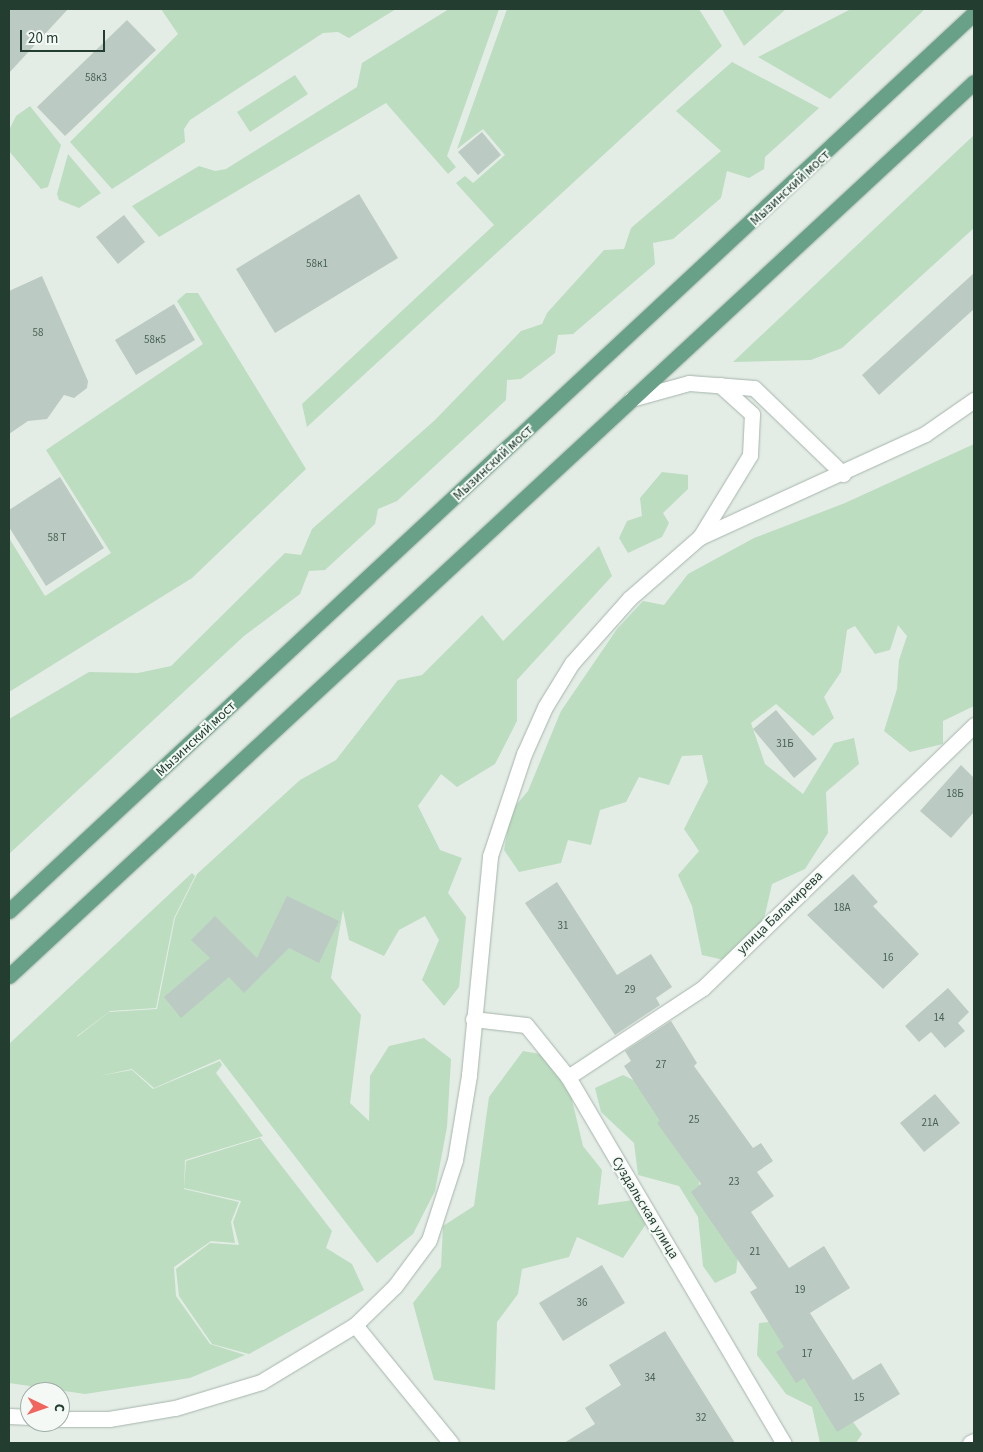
<!DOCTYPE html>
<meta charset="utf-8">
<style>
body{margin:0}
#map{position:relative;width:983px;height:1452px;overflow:hidden;background:#e3ede6;font-family:"Source Sans 3",sans-serif}
div>[style]{position:absolute}
.green>*{inset:0;background:#bcddbf}
.building>*{inset:0;background:#bbcac2}
.roads{filter:drop-shadow(0 0 1px #a6b5ac) drop-shadow(0 0 1px #a6b5ac)}
.minor>*{height:15px;margin:-7.5px;padding:0 7.5px;transform-origin:7.5px;border-radius:7.5px;background:#fff}
.major>*{height:15px;margin:-7.5px;padding:0 7.5px;transform-origin:7.5px;border-radius:7.5px;background:#68a187}
span{translate:-50% -50%;white-space:nowrap;text-align:center;line-height:1.15;-webkit-text-stroke:4px #f4f9f5;paint-order:stroke}
.number-label{font-size:11px;color:#496155}
.number-label span{-webkit-text-stroke-width:0}
.street-label{font-size:14px;color:#233e31}
.frame{position:absolute;inset:0;border:10px solid #233e31;pointer-events:none}
.north{position:absolute;left:20px;top:1382px;width:50px;height:50px;box-sizing:border-box;background:#f4f9f5;border:1px solid #a0aea7;border-radius:50%;rotate:93deg;font-size:14px;font-weight:700;line-height:20px;text-align:center;color:#233e31}
.north::after{content:'';display:block;margin:auto;width:18px;height:22px;background:#f0655e;clip-path:polygon(50% 0,100% 100%,50% 72%,0 100%)}
.scale{position:absolute;left:20px;top:30px;width:85px;height:22px;box-sizing:border-box;border:2px solid #233e31;border-top:0;padding-left:6px;font-size:15px;line-height:18px;white-space:nowrap;color:#233e31;-webkit-text-stroke:4px #f4f9f5;paint-order:stroke}
</style>
<div id="map">
<div class="green">
<i style="clip-path:polygon(161px 9px,396px 9px,349px 38px,338px 32px,323px 33px,190px 120px,184px 129px,185px 142px,112px 189px,70px 142px,178px 34px)"></i>
<i style="clip-path:polygon(449px 9px,499px 9px,447px 156px,456px 167px,448px 174px,386px 103px,159px 237px,132px 206px,199px 166px,215px 171px,226px 169px,357px 87px,362px 63px)"></i>
<i style="clip-path:polygon(507px 9px,699px 9px,722px 46px,307px 427px,302px 404px,494px 225px,456px 183px,465px 176px,473px 183px,505px 155px,483px 129px,457px 149px)"></i>
<i style="clip-path:polygon(722px 9px,786px 9px,744px 46px)"></i>
<i style="clip-path:polygon(851px 9px,925px 9px,830px 99px,758px 57px)"></i>
<i style="clip-path:polygon(732px 62px,819px 108px,765px 157px,764px 169px,749px 178px,727px 171px,721px 198px,673px 239px,653px 243px,655px 264px,573px 334px,558px 335px,555px 353px,521px 379px,507px 380px,506px 400px,397px 501px,378px 509px,375px 524px,325px 570px,309px 571px,300px 594px,244px 636px,9px 854px,9px 719px,89px 672px,138px 673px,171px 666px,285px 553px,301px 555px,312px 529px,435px 420px,521px 331px,542px 324px,547px 313px,604px 250px,624px 249px,631px 228px,721px 151px,676px 111px)"></i>
<i style="clip-path:polygon(295px 75px,308px 94px,250px 132px,237px 112px)"></i>
<i style="clip-path:polygon(30px 106px,61px 145px,48px 187px,41px 189px,9px 151px,9px 130px,16px 116px)"></i>
<i style="clip-path:polygon(974px 135px,974px 228px,842px 348px,811px 360px,733px 362px)"></i>
<i style="clip-path:polygon(68px 154px,101px 193px,79px 208px,59px 200px,57px 194px)"></i>
<i style="clip-path:polygon(186px 293px,198px 293px,306px 469px,192px 578px,9px 692px,9px 538px,45px 596px,111px 553px,46px 450px,203px 344px,177px 301px)"></i>
<i style="clip-path:polygon(974px 444px,974px 706px,943px 721px,943px 744px,910px 752px,884px 731px,897px 689px,899px 660px,907px 636px,898px 625px,890px 650px,875px 654px,855px 626px,847px 630px,841px 672px,824px 697px,834px 718px,813px 736px,776px 704px,751px 723px,765px 764px,803px 794px,834px 743px,854px 738px,859px 764px,826px 792px,828px 833px,805px 869px,772px 884px,762px 928px,724px 960px,702px 955px,692px 906px,678px 875px,699px 851px,684px 829px,708px 782px,702px 755px,682px 756px,669px 785px,639px 777px,626px 802px,600px 810px,591px 845px,568px 840px,561px 863px,519px 872px,504px 850px,511px 811px,528px 791px,561px 711px,617px 629px,643px 601px,664px 605px,688px 574px,754px 538px,845px 503px)"></i>
<i style="clip-path:polygon(662px 472px,688px 475px,688px 489px,663px 513px,669px 523px,662px 537px,628px 553px,619px 538px,627px 521px,642px 516px,640px 498px)"></i>
<i style="clip-path:polygon(599px 546px,612px 576px,517px 680px,517px 721px,495px 764px,457px 787px,441px 774px,418px 806px,440px 850px,462px 858px,448px 893px,466px 917px,459px 987px,444px 1006px,422px 980px,439px 940px,425px 916px,399px 930px,384px 956px,349px 940px,343px 910px,331px 978px,361px 1015px,350px 1103px,369px 1121px,370px 1076px,389px 1046px,424px 1038px,451px 1059px,447px 1127px,435px 1191px,413px 1234px,377px 1263px,220px 1059px,154px 1088px,132px 1069px,99px 1076px,132px 1070px,153px 1089px,220px 1061px,222px 1065px,216px 1073px,263px 1136px,185px 1160px,184px 1189px,239px 1202px,231px 1222px,235px 1243px,211px 1241px,174px 1267px,176px 1296px,210px 1344px,245px 1355px,190px 1378px,85px 1394px,9px 1383px,9px 1044px,192px 873px,195px 876px,174px 918px,156px 1008px,110px 1011px,77px 1036px,83px 1080px,77px 1037px,109px 1012px,157px 1009px,175px 918px,197px 874px,300px 780px,336px 760px,398px 680px,422px 675px,482px 615px,503px 641px)"></i>
<i style="clip-path:polygon(523px 1051px,562px 1058px,583px 1146px,602px 1170px,598px 1205px,633px 1200px,646px 1224px,623px 1258px,577px 1237px,569px 1257px,522px 1269px,518px 1294px,497px 1322px,495px 1390px,434px 1380px,413px 1303px,441px 1267px,443px 1226px,474px 1206px,489px 1097px)"></i>
<i style="clip-path:polygon(623px 1075px,658px 1092px,695px 1160px,702px 1199px,742px 1222px,736px 1273px,715px 1283px,703px 1266px,698px 1217px,679px 1186px,638px 1175px,634px 1143px,601px 1112px,595px 1088px)"></i>
<i style="clip-path:polygon(260px 1138px,332px 1231px,326px 1248px,352px 1264px,364px 1290px,249px 1354px,212px 1344px,179px 1296px,176px 1269px,210px 1243px,239px 1245px,233px 1222px,241px 1201px,184px 1188px,186px 1161px)"></i>
<i style="clip-path:polygon(778px 1321px,862px 1434px,856px 1443px,820px 1443px,812px 1407px,786px 1394px,757px 1355px,759px 1323px)"></i>
</div>
<div class="building">
<i style="clip-path:polygon(9px 9px,68px 9px,9px 73px)"></i>
<i style="clip-path:polygon(127px 20px,156px 50px,65px 136px,37px 107px)"></i>
<i style="clip-path:polygon(482px 132px,501px 155px,478px 175px,458px 152px)"></i>
<i style="clip-path:polygon(359px 194px,398px 258px,275px 333px,236px 269px)"></i>
<i style="clip-path:polygon(124px 215px,145px 242px,118px 264px,96px 237px)"></i>
<i style="clip-path:polygon(974px 273px,974px 309px,879px 395px,862px 375px)"></i>
<i style="clip-path:polygon(42px 276px,88px 381px,87px 388px,74px 398px,64px 395px,47px 419px,28px 421px,9px 434px,9px 291px)"></i>
<i style="clip-path:polygon(174px 304px,195px 340px,136px 375px,115px 340px)"></i>
<i style="clip-path:polygon(60px 477px,104px 548px,46px 586px,9px 527px,9px 510px)"></i>
<i style="clip-path:polygon(776px 710px,817px 759px,794px 778px,753px 729px)"></i>
<i style="clip-path:polygon(961px 765px,974px 778px,974px 812px,951px 838px,920px 811px)"></i>
<i style="clip-path:polygon(853px 874px,878px 902px,873px 906px,919px 954px,883px 989px,807px 915px)"></i>
<i style="clip-path:polygon(557px 882px,617px 975px,651px 954px,672px 987px,656px 998px,660px 1005px,615px 1035px,525px 903px)"></i>
<i style="clip-path:polygon(287px 896px,339px 921px,319px 963px,289px 948px,244px 993px,229px 977px,181px 1018px,164px 997px,210px 958px,191px 940px,215px 916px,257px 958px)"></i>
<i style="clip-path:polygon(948px 988px,969px 1012px,958px 1023px,965px 1031px,945px 1048px,931px 1032px,919px 1042px,905px 1026px)"></i>
<i style="clip-path:polygon(671px 1021px,697px 1063px,694px 1066px,753px 1148px,761px 1143px,773px 1161px,757px 1172px,774px 1196px,751px 1212px,789px 1268px,824px 1246px,850px 1288px,810px 1313px,853px 1380px,881px 1363px,900px 1394px,837px 1432px,804px 1378px,796px 1383px,776px 1352px,784px 1347px,750px 1292px,757px 1288px,691px 1192px,701px 1184px,657px 1123px,660px 1121px,624px 1066px,631px 1061px,625px 1051px)"></i>
<i style="clip-path:polygon(935px 1094px,960px 1123px,924px 1152px,900px 1123px)"></i>
<i style="clip-path:polygon(602px 1265px,625px 1303px,563px 1341px,539px 1303px)"></i>
<i style="clip-path:polygon(665px 1331px,735px 1443px,564px 1443px,595px 1424px,585px 1408px,621px 1385px,609px 1365px)"></i>
</div>
<div class="roads">
<div class="minor">
<i style="left:631px;top:399px;width:60px;rotate:-15.4deg"></i>
<i style="left:689px;top:383px;width:65px;rotate:4.4deg"></i>
<i style="left:754px;top:388px;width:124px;rotate:44deg"></i>
<i style="left:700px;top:537px;width:96px;rotate:-58.6deg"></i>
<i style="left:750px;top:455px;width:41px;rotate:-87.2deg"></i>
<i style="left:752px;top:414px;width:43px;rotate:-137.8deg"></i>
<i style="left:473px;top:1019px;width:53px;rotate:6.5deg"></i>
<i style="left:526px;top:1025px;width:67px;rotate:51.1deg"></i>
<i style="left:568px;top:1077px;width:425px;rotate:59.5deg"></i>
<i style="left:568px;top:1077px;width:162px;rotate:-33.4deg"></i>
<i style="left:703px;top:988px;width:378px;rotate:-44.1deg"></i>
<i style="left:355px;top:1325px;width:152px;rotate:50.9deg"></i>
<i style="left:9px;top:1416px;width:21px;rotate:3deg"></i>
<i style="left:60px;top:1419px;width:49px"></i>
<i style="left:109px;top:1419px;width:67px;rotate:-9.5deg"></i>
<i style="left:175px;top:1408px;width:90px;rotate:-16.8deg"></i>
<i style="left:261px;top:1382px;width:110px;rotate:-31.2deg"></i>
<i style="left:355px;top:1325px;width:56px;rotate:-44.3deg"></i>
<i style="left:395px;top:1286px;width:57px;rotate:-53.5deg"></i>
<i style="left:429px;top:1240px;width:84px;rotate:-72deg"></i>
<i style="left:455px;top:1160px;width:86px;rotate:-80.6deg"></i>
<i style="left:469px;top:1075px;width:220px;rotate:-84.5deg"></i>
<i style="left:490px;top:856px;width:108px;rotate:-71.6deg"></i>
<i style="left:524px;top:754px;width:51px;rotate:-65.9deg"></i>
<i style="left:545px;top:707px;width:52px;rotate:-58.5deg"></i>
<i style="left:572px;top:663px;width:87px;rotate:-48.3deg"></i>
<i style="left:630px;top:598px;width:93px;rotate:-41.1deg"></i>
<i style="left:700px;top:537px;width:247px;rotate:-24.6deg"></i>
<i style="left:925px;top:434px;width:60px;rotate:-34.8deg"></i>
<i style="left:970px;top:1443px;width:4px;rotate:-27deg"></i>
</div>
<div class="major">
<i style="left:9px;top:911px;width:1318px;rotate:-42.94deg"></i>
<i style="left:9px;top:976px;width:1315px;rotate:-42.81deg"></i>
</div>
</div>
<div class="number-label">
<span style="left:96px;top:78px">58к3</span>
<span style="left:317px;top:264px">58к1</span>
<span style="left:38px;top:333px">58</span>
<span style="left:155px;top:340px">58к5</span>
<span style="left:57px;top:538px">58 Т</span>
<span style="left:785px;top:744px">31Б</span>
<span style="left:955px;top:794px">18Б</span>
<span style="left:842px;top:908px">18А</span>
<span style="left:563px;top:926px">31</span>
<span style="left:888px;top:958px">16</span>
<span style="left:630px;top:990px">29</span>
<span style="left:939px;top:1018px">14</span>
<span style="left:661px;top:1065px">27</span>
<span style="left:694px;top:1120px">25</span>
<span style="left:930px;top:1123px">21А</span>
<span style="left:734px;top:1182px">23</span>
<span style="left:755px;top:1252px">21</span>
<span style="left:800px;top:1290px">19</span>
<span style="left:582px;top:1303px">36</span>
<span style="left:807px;top:1354px">17</span>
<span style="left:650px;top:1378px">34</span>
<span style="left:859px;top:1398px">15</span>
<span style="left:701px;top:1418px">32</span>
</div>
<div class="street-label">
<span style="left:790px;top:188px;rotate:-43deg">Мызинский мост</span>
<span style="left:493px;top:463px;rotate:-43deg">Мызинский мост</span>
<span style="left:196px;top:739px;rotate:-43deg">Мызинский мост</span>
<span style="left:780px;top:913px;rotate:-44deg">улица Балакирева</span>
<span style="left:645px;top:1208px;rotate:59deg">Суздальская улица</span>
</div>
<div class="frame"></div>
<div class="north">С</div>
<div class="scale">20 m</div>
</div>
